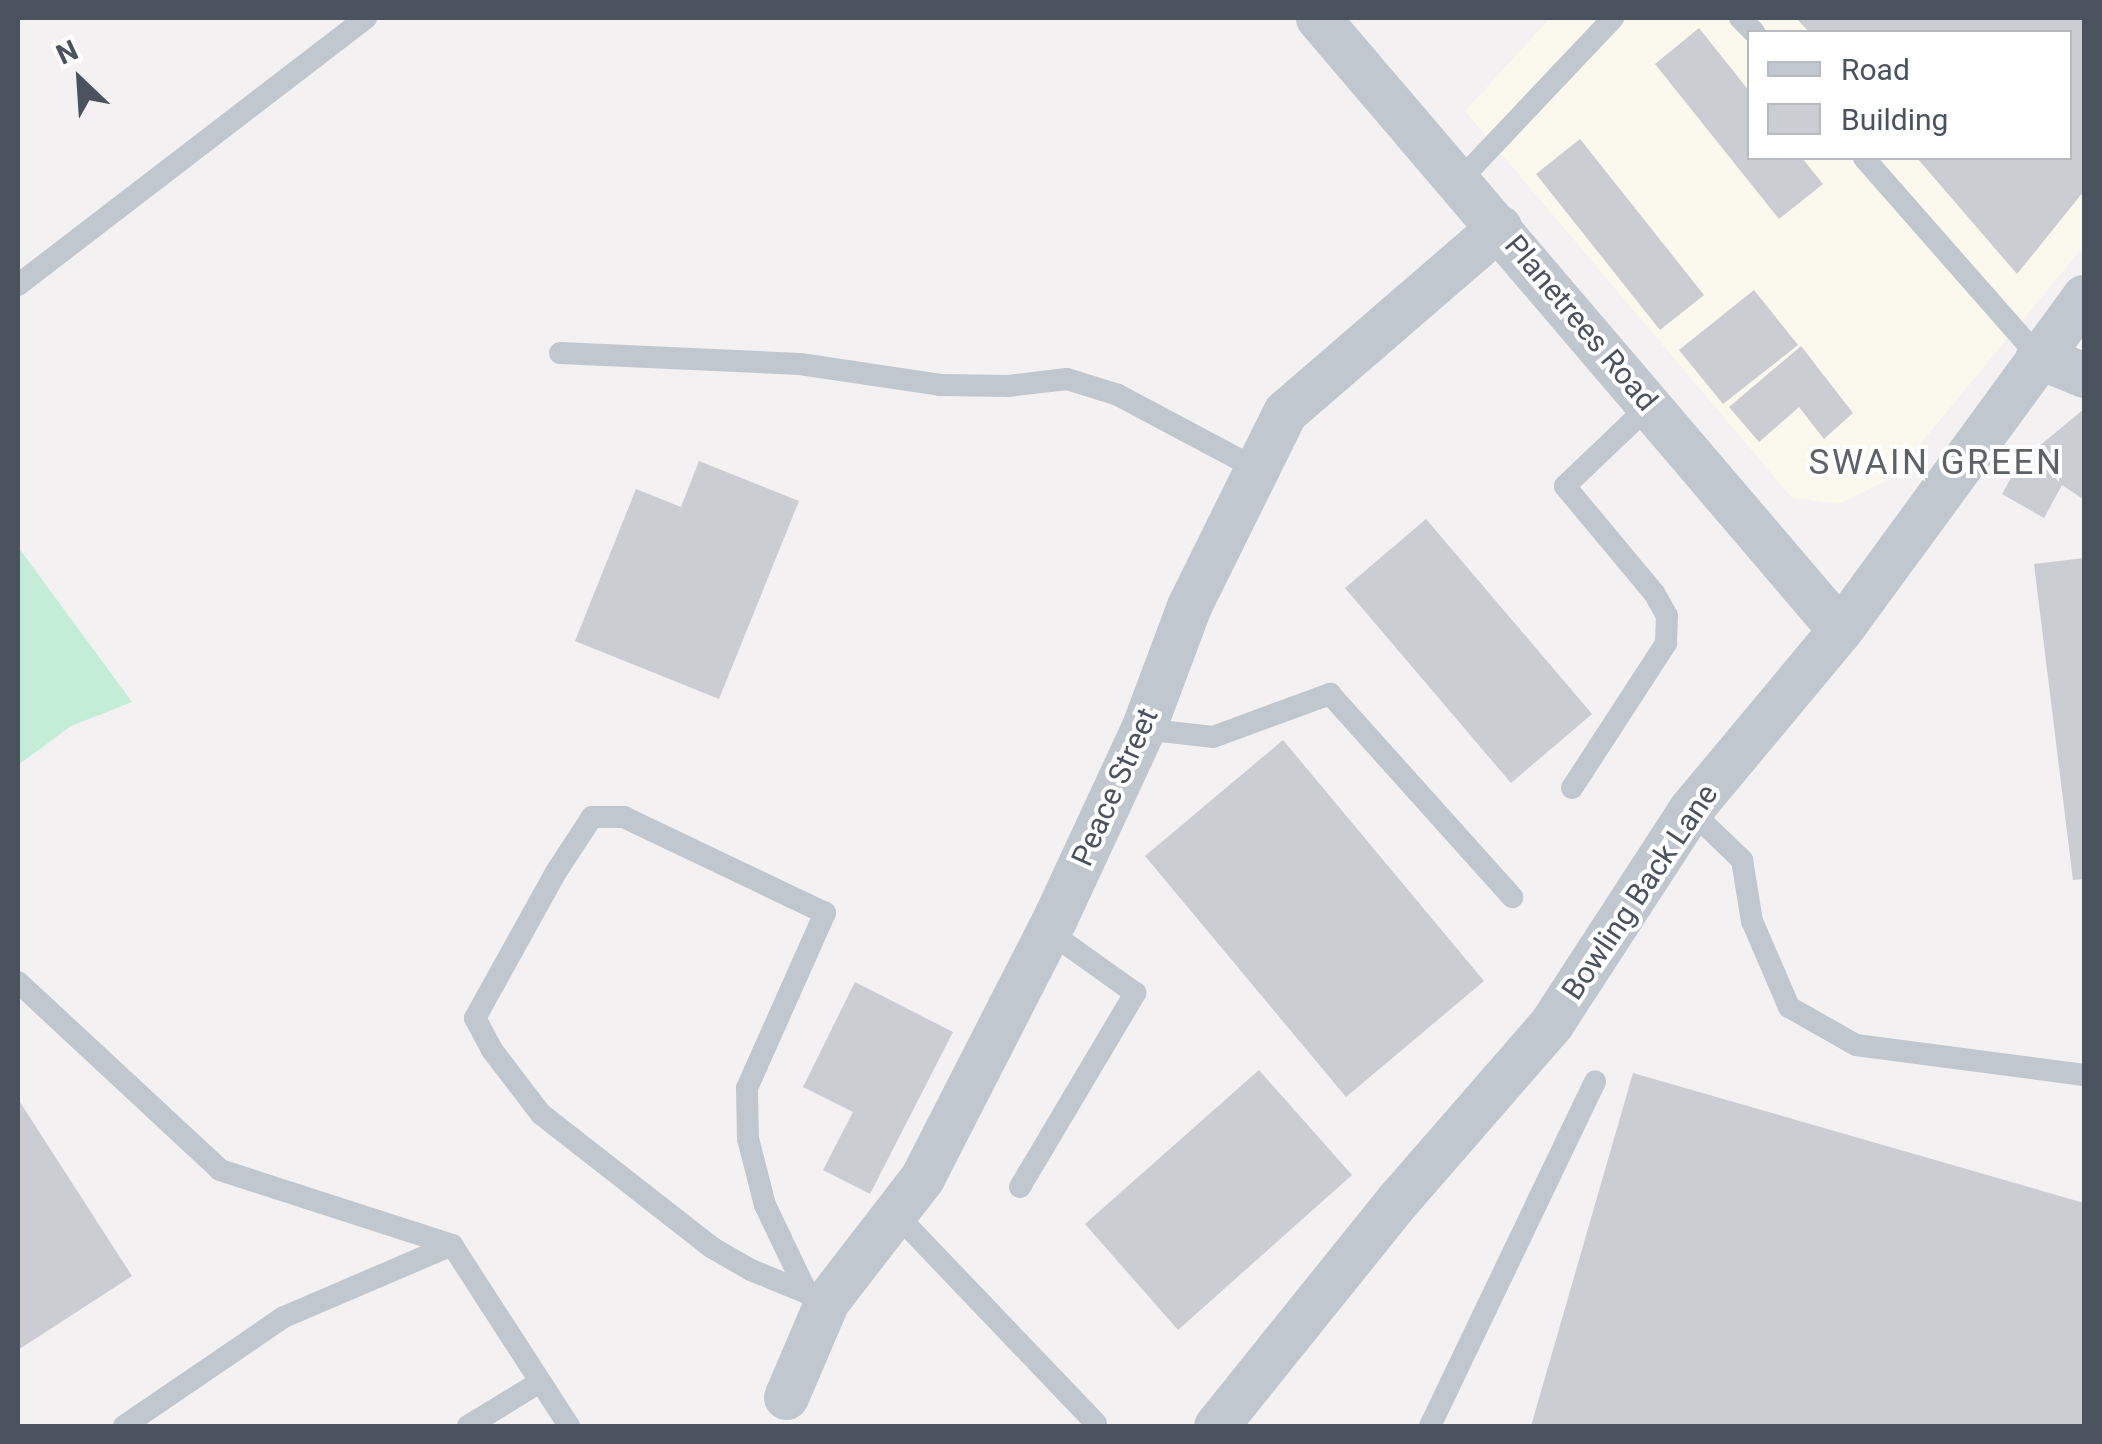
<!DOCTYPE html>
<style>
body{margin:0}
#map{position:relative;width:2102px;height:1444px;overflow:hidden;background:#f3f1f1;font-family:Roboto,sans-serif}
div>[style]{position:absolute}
.commercial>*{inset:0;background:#fbf8ed}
.green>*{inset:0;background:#c3edd7}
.building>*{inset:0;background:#cbcdd3}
.service>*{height:22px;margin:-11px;padding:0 11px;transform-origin:11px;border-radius:11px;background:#c0c7ce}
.minor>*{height:45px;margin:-22.5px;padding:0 22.5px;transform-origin:22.5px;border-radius:22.5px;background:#c0c7ce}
span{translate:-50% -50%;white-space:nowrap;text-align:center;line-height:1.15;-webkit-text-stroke:8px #fff;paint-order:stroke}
.street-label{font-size:30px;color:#4a525d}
.quarter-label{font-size:35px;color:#5e6165;letter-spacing:2.5px}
.frame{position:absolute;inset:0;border:20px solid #4a525d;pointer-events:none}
.legend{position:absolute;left:1747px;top:30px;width:325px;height:130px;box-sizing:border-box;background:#fff;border:2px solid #b7babe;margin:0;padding:12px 18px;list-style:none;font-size:30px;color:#4a525d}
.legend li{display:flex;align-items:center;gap:20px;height:50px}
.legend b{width:50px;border:2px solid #b7babe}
.north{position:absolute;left:30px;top:30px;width:100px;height:100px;-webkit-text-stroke:8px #fff;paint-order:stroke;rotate:335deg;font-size:28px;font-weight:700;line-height:40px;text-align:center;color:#4a525d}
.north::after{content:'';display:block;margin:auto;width:35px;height:45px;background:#4a525d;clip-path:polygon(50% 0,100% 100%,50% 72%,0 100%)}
</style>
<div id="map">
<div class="commercial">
<i style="clip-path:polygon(evenodd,1550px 18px,2084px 18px,2084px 246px,1892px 478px,1839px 504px,1792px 498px,1465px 111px,1550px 18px,1750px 32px,2070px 32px,2070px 158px,1750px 158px,1750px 32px)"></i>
</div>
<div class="green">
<i style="clip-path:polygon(18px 547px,132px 702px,71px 726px,18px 765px)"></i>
</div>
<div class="building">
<i style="clip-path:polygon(1796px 18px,2084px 18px,2084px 191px,2017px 274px,1917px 158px,2070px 158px,2070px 32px,1809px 32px)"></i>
<i style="clip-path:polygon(1699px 28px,1750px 92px,1750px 158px,1802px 158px,1823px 184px,1779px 219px,1655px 64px)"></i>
<i style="clip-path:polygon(1580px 139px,1704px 295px,1660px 330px,1536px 174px)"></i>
<i style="clip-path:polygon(1754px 290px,1798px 345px,1723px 404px,1679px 350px)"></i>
<i style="clip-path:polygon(1801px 346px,1853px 413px,1824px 439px,1799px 407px,1759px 442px,1729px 407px)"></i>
<i style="clip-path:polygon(2084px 409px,2083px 499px,2062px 485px,2044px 518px,2002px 494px,2020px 462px)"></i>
<i style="clip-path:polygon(699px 461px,799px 501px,719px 699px,575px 641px,636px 489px,681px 507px)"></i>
<i style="clip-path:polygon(1426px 519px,1592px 714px,1511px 783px,1345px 588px)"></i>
<i style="clip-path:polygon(2084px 558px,2084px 879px,2073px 880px,2034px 564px)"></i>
<i style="clip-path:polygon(1283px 740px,1484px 981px,1346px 1097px,1145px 856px)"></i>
<i style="clip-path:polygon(855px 982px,953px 1032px,870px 1194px,823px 1170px,853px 1112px,803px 1087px)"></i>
<i style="clip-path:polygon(1259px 1070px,1352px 1175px,1178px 1330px,1085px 1224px)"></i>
<i style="clip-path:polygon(1633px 1073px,2084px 1203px,2084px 1426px,1531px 1426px)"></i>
<i style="clip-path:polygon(18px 1099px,132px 1276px,18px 1350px)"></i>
</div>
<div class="service">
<i style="left:1740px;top:18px;width:20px;rotate:45deg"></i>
<i style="left:1864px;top:158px;width:264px;rotate:48.7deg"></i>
<i style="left:1460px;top:180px;width:223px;rotate:-46.6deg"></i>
<i style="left:18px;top:285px;width:439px;rotate:-37.5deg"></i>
<i style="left:560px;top:353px;width:240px;rotate:2.6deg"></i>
<i style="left:800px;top:364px;width:142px;rotate:8.5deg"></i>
<i style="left:940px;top:385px;width:68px;rotate:0.8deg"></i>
<i style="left:1008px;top:386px;width:59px;rotate:-6.8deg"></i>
<i style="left:1067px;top:379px;width:53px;rotate:17.4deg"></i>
<i style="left:1118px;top:395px;width:157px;rotate:28deg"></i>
<i style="left:1143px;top:729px;width:70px;rotate:6.5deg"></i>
<i style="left:1213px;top:737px;width:125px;rotate:-20.2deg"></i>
<i style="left:1330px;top:694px;width:273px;rotate:48.1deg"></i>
<i style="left:1572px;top:788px;width:173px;rotate:-57deg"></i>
<i style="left:1666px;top:643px;width:27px;rotate:-88deg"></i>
<i style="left:1667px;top:616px;width:26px;rotate:-119deg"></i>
<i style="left:1654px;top:593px;width:139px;rotate:-129.8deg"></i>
<i style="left:1565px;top:486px;width:117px;rotate:-43.6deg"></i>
<i style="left:1690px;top:810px;width:72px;rotate:43.9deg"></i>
<i style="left:1742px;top:860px;width:62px;rotate:80.7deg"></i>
<i style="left:1752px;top:921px;width:94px;rotate:66.7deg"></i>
<i style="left:1789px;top:1007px;width:77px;rotate:29.6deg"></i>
<i style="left:1856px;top:1045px;width:230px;rotate:7.5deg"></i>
<i style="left:18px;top:982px;width:276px;rotate:42.9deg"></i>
<i style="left:220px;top:1170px;width:244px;rotate:17.9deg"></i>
<i style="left:452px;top:1245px;width:216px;rotate:57.1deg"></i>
<i style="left:1020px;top:1187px;width:226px;rotate:-59.3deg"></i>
<i style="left:1135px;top:993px;width:107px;rotate:-144.5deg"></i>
<i style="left:895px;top:1213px;width:291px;rotate:46.3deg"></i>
<i style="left:807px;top:1293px;width:98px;rotate:-115.5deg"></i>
<i style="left:765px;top:1205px;width:68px;rotate:-104.4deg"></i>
<i style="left:748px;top:1139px;width:51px;rotate:-91.1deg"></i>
<i style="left:747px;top:1088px;width:192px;rotate:-66deg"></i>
<i style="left:825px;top:913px;width:223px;rotate:-154.5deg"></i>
<i style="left:624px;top:817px;width:32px;rotate:180deg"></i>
<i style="left:592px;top:817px;width:66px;rotate:123.2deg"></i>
<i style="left:556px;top:872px;width:167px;rotate:119deg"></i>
<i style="left:475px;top:1018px;width:36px;rotate:62deg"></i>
<i style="left:492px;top:1050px;width:81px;rotate:52.6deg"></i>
<i style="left:541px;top:1114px;width:216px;rotate:38deg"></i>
<i style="left:711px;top:1247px;width:46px;rotate:29.9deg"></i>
<i style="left:751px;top:1270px;width:61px;rotate:22.3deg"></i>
<i style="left:807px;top:1293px;width:22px;rotate:22deg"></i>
<i style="left:124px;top:1426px;width:194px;rotate:-34.3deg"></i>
<i style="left:284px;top:1317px;width:183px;rotate:-23.2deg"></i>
<i style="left:468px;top:1426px;width:84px;rotate:-31.4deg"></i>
<i style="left:1430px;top:1426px;width:382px;rotate:-64.4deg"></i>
</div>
<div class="minor">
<i style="left:1318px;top:18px;width:804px;rotate:49.54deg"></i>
<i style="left:2038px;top:356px;width:50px;rotate:22.4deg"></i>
<i style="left:786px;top:1397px;width:104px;rotate:-66.9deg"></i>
<i style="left:827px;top:1301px;width:155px;rotate:-52.3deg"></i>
<i style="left:922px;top:1178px;width:294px;rotate:-62.9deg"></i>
<i style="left:1056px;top:916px;width:206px;rotate:-65.1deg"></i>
<i style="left:1143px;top:729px;width:131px;rotate:-69.5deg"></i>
<i style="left:1189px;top:606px;width:216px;rotate:-63.7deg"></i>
<i style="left:1285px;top:412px;width:283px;rotate:-40.8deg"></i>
<i style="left:1216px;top:1426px;width:289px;rotate:-51.2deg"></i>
<i style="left:1397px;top:1201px;width:235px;rotate:-49deg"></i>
<i style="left:1551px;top:1024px;width:255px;rotate:-57deg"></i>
<i style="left:1690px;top:810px;width:234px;rotate:-50.2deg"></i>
<i style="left:1840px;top:630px;width:413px;rotate:-53.8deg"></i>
</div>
<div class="street-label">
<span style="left:1581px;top:323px;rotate:50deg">Planetrees Road</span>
<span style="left:1115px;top:787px;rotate:-66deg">Peace Street</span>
<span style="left:1640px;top:892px;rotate:-56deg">Bowling Back Lane</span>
</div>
<div class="quarter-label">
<span style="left:1936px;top:463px">SWAIN GREEN</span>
</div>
<div class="frame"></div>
<ul class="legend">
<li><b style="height:12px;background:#c0c7ce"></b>Road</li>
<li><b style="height:28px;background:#cbcdd3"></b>Building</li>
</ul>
<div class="north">N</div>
</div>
